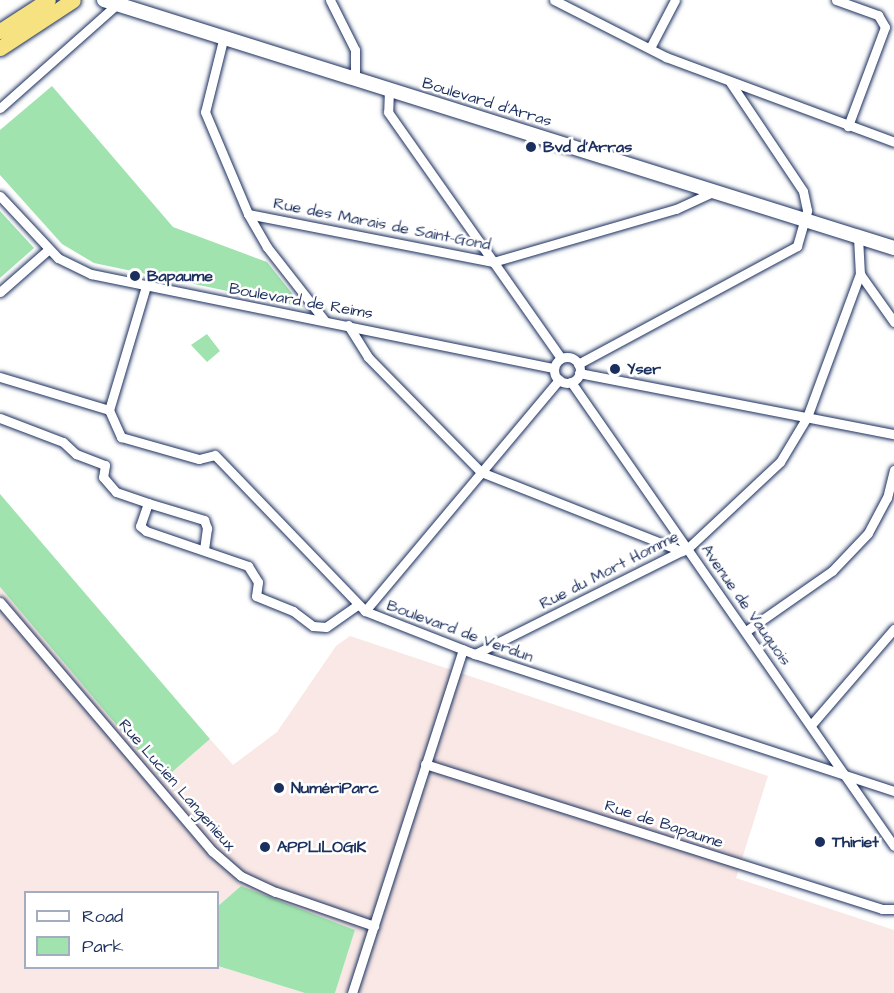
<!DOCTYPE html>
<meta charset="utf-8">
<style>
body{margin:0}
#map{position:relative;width:894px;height:993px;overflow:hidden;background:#fff;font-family:"Architects Daughter",sans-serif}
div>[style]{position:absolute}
.built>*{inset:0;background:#f9e8e5}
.green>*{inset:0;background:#a1e3ae}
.roads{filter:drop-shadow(0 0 2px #1b2f5e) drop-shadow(0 0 2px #1b2f5e)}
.minor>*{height:9px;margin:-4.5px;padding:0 4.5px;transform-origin:4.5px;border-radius:4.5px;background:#fff}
.minor>.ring{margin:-4.5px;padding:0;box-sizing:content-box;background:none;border:9px solid #fff;border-radius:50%}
.secondary>*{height:14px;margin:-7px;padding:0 7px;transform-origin:7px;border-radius:7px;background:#fff}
.trunk>*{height:15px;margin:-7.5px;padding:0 7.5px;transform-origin:7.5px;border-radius:7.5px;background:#f7e281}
.dots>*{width:16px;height:16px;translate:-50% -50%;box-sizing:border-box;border:3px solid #fff;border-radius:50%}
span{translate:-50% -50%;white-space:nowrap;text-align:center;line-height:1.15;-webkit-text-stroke:5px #fff;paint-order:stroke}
.street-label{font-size:16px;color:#1b2f5e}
.poi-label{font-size:16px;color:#1b2f5e;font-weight:700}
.left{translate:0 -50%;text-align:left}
.legend{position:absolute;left:24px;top:891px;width:195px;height:78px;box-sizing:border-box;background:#fff;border:2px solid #a4acbf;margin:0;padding:8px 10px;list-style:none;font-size:18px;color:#1b2f5e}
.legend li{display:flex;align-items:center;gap:12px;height:30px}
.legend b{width:30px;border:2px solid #a4acbf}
</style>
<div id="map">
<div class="built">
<i style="clip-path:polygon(0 587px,163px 780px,210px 739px,233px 765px,277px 732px,336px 646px,350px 636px,768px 776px,736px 878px,894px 930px,894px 993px,335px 993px,355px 930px,241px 886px,218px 906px,218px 892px,26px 892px,26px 968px,218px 966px,305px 993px,0 993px)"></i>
</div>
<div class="green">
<i style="clip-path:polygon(52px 86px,173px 227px,267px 262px,303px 307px,94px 263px,62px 244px,0 175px,0 130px)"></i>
<i style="clip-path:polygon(0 211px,34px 248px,0 278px)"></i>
<i style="clip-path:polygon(207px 334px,220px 351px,207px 362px,191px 345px)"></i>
<i style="clip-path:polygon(0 494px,210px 739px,163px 780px,0 587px)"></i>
<i style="clip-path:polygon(241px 886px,355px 930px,335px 993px,305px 993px,218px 966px,218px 906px)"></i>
</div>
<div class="roads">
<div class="minor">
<i style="left:330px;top:0;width:56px;rotate:63.4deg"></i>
<i style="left:355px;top:50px;width:27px;rotate:90deg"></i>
<i style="left:554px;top:0;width:126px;rotate:27deg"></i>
<i style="left:666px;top:57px;width:243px;rotate:20.4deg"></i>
<i style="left:836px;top:0;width:45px;rotate:19.7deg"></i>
<i style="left:878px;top:15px;width:14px;rotate:60deg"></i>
<i style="left:885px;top:27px;width:106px;rotate:110.5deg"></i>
<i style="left:224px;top:36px;width:78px;rotate:104deg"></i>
<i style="left:205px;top:112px;width:111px;rotate:67.1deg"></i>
<i style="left:248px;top:214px;width:38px;rotate:60deg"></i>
<i style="left:267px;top:247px;width:93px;rotate:52deg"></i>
<i style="left:650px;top:48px;width:54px;rotate:-62.5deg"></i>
<i style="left:389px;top:89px;width:23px;rotate:92deg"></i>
<i style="left:388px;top:112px;width:301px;rotate:54.9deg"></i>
<i style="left:0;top:108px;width:157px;rotate:-41.6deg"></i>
<i style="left:0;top:196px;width:85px;rotate:46.9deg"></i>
<i style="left:58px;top:258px;width:37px;rotate:26deg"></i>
<i style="left:91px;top:274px;width:472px;rotate:11.5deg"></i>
<i style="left:248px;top:214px;width:250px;rotate:11.1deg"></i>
<i style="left:493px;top:262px;width:191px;rotate:-16.2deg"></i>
<i style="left:676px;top:209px;width:43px;rotate:-24.8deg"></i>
<i style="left:858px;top:237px;width:37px;rotate:87deg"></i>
<i style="left:860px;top:274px;width:59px;rotate:54.7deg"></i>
<i style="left:146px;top:286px;width:129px;rotate:106.6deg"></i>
<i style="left:109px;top:410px;width:30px;rotate:66deg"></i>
<i style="left:121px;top:437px;width:81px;rotate:15.8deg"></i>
<i style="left:199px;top:459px;width:16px;rotate:-14deg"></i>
<i style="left:215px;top:455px;width:216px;rotate:46.1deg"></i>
<i style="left:365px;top:611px;width:118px;rotate:21.4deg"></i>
<i style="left:475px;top:654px;width:441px;rotate:18.1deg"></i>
<i style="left:0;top:292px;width:65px;rotate:-41.3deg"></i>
<i style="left:348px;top:325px;width:38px;rotate:58deg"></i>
<i style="left:368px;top:357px;width:161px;rotate:45.5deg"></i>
<i style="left:481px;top:472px;width:216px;rotate:21.5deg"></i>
<i class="ring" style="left:554px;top:357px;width:17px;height:17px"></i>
<i style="left:578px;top:364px;width:249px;rotate:-28.3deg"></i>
<i style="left:797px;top:246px;width:37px;rotate:-74deg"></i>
<i style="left:807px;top:210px;width:19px;rotate:-102deg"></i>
<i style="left:803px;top:191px;width:131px;rotate:-123.8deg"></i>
<i style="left:579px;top:373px;width:321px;rotate:11deg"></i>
<i style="left:0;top:377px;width:114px;rotate:16.8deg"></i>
<i style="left:571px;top:382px;width:565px;rotate:55.16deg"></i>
<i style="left:0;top:418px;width:67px;rotate:20.9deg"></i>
<i style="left:63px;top:442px;width:18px;rotate:43deg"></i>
<i style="left:76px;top:454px;width:31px;rotate:21deg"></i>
<i style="left:105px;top:465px;width:12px;rotate:99deg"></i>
<i style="left:103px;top:477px;width:20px;rotate:49deg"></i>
<i style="left:116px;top:492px;width:34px;rotate:19deg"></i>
<i style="left:148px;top:503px;width:24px;rotate:109deg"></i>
<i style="left:140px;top:526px;width:8px;rotate:40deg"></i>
<i style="left:146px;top:531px;width:108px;rotate:18.9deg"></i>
<i style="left:248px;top:566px;width:19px;rotate:58deg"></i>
<i style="left:258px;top:582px;width:14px;rotate:98deg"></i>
<i style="left:256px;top:596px;width:40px;rotate:22deg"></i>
<i style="left:293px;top:611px;width:25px;rotate:37deg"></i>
<i style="left:313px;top:626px;width:13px;rotate:4deg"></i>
<i style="left:326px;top:627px;width:39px;rotate:-35deg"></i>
<i style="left:148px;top:503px;width:59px;rotate:16.9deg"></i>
<i style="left:204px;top:520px;width:9px;rotate:69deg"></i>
<i style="left:207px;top:528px;width:22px;rotate:98deg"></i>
<i style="left:0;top:602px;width:327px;rotate:49.6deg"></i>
<i style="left:212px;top:851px;width:38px;rotate:41deg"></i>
<i style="left:241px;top:876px;width:38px;rotate:25deg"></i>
<i style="left:276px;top:892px;width:104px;rotate:19.1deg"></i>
<i style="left:365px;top:611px;width:302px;rotate:-50deg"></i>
<i style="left:746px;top:631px;width:105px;rotate:-34.9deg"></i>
<i style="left:832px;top:571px;width:52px;rotate:-46.5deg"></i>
<i style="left:868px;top:533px;width:40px;rotate:-62deg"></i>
<i style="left:887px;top:498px;width:29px;rotate:-76deg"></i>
<i style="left:475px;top:654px;width:238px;rotate:-26.5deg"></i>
<i style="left:688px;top:548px;width:126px;rotate:-43.1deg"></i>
<i style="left:780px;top:462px;width:52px;rotate:-59deg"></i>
<i style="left:807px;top:417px;width:153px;rotate:-69.7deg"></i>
<i style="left:811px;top:725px;width:127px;rotate:-49.2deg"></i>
<i style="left:425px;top:764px;width:479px;rotate:17.6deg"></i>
<i style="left:882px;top:909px;width:12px"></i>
<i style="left:352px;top:993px;width:361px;rotate:-72.1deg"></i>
</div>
<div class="secondary">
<i style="left:104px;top:0;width:828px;rotate:17.43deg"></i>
</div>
<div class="trunk">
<i style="left:0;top:31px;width:57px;rotate:-32.9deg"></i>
<i style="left:0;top:48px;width:87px;rotate:-33.3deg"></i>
</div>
</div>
<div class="dots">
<i style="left:531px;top:147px;background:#1b2f5e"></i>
<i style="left:135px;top:276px;background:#1b2f5e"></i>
<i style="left:615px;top:369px;background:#1b2f5e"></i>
<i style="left:279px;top:788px;background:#1b2f5e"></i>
<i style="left:820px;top:842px;background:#1b2f5e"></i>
<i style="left:265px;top:847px;background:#1b2f5e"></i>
</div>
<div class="street-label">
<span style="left:487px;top:102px;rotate:17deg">Boulevard d'Arras</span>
<span style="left:382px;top:224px;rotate:11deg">Rue des Marais de Saint-Gond</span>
<span style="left:301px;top:301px;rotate:10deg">Boulevard de Reims</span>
<span style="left:609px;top:570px;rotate:-27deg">Rue du Mort Homme</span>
<span style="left:746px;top:605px;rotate:55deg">Avenue de Vauquois</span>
<span style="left:460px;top:631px;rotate:20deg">Boulevard de Verdun</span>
<span style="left:177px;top:785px;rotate:49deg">Rue Lucien Langenieux</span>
<span style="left:664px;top:824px;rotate:18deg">Rue de Bapaume</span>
</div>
<div class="poi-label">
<span class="left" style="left:543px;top:147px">Bvd d'Arras</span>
<span class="left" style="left:147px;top:276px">Bapaume</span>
<span class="left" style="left:627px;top:369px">Yser</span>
<span class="left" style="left:291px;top:788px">NumériParc</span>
<span class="left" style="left:832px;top:842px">Thiriet</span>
<span class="left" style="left:277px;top:847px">APPLILOGIK</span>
</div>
<ul class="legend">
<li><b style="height:8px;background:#fff"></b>Road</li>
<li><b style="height:16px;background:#a1e3ae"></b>Park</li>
</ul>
</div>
